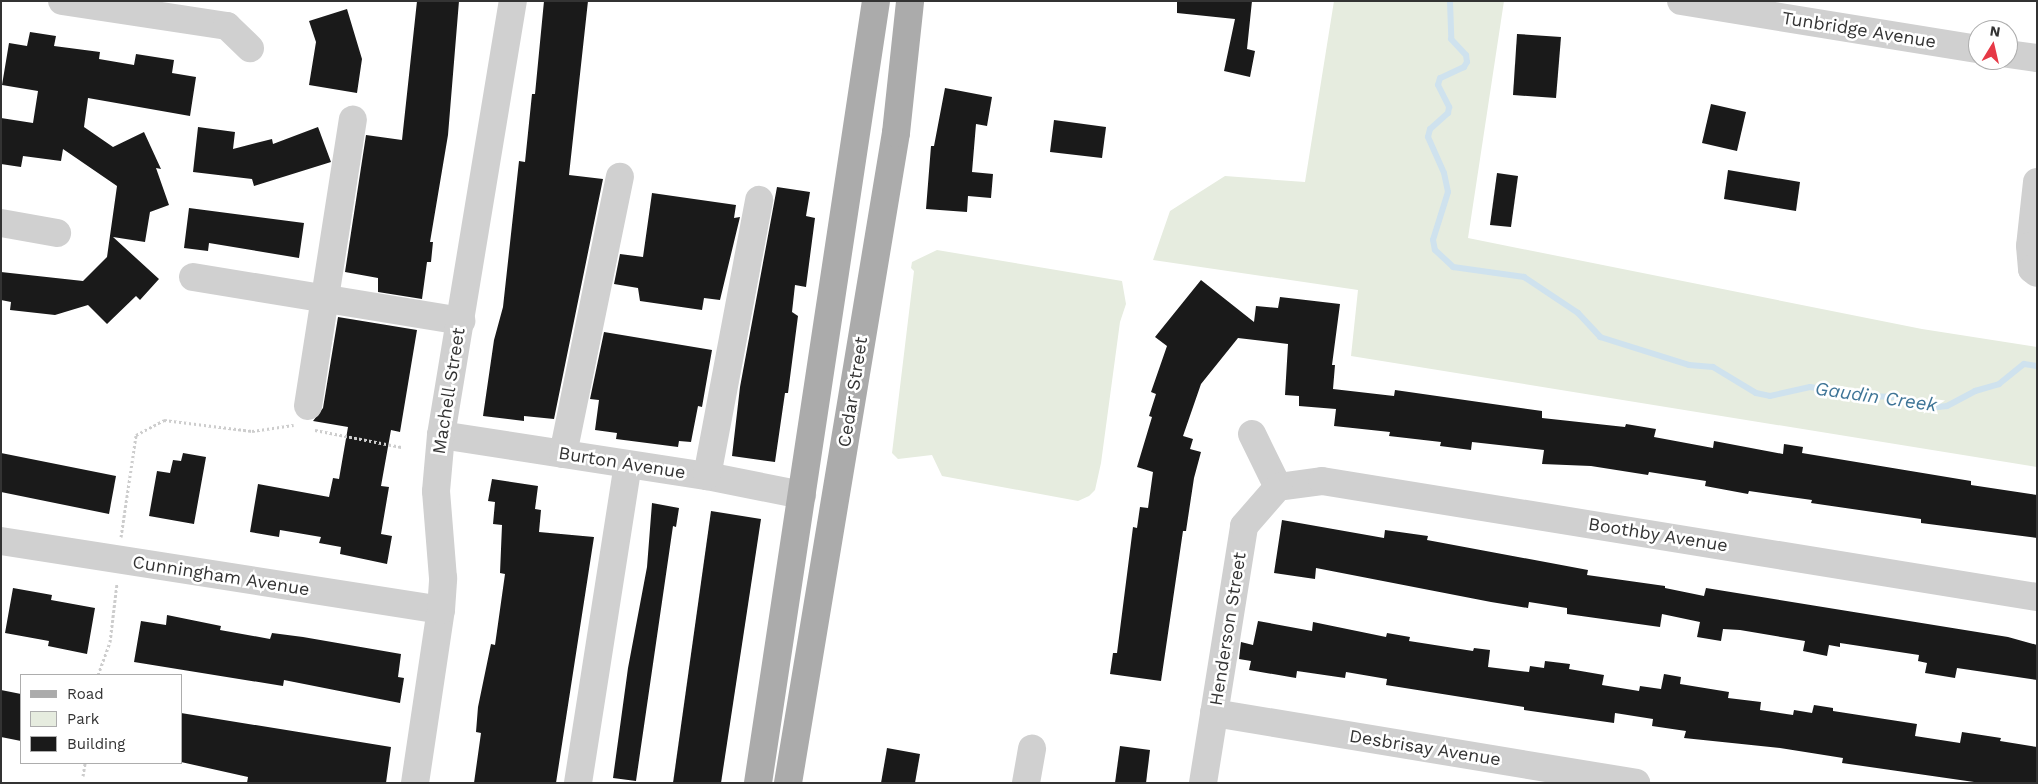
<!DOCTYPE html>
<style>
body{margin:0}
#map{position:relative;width:2038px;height:784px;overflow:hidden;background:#fff;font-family:"Work Sans",sans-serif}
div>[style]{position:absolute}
.green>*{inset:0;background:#e6ecdf}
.stream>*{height:6px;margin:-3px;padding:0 3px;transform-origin:3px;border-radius:3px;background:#cfe2ee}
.building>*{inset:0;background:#1a1a1a}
.path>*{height:3px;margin-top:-1.5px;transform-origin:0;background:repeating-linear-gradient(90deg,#cdcdcd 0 2.5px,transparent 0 5px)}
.minor>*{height:28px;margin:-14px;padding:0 14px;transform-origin:14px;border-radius:14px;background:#d0d0d0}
.major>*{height:28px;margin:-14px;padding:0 14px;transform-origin:14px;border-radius:14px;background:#ababab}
span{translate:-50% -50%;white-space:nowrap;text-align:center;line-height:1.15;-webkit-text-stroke:5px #fff;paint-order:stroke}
.street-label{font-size:18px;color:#333}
.water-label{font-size:19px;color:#3f7597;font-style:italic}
.frame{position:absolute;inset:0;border:2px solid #333;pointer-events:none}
.legend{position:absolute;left:20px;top:674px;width:162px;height:90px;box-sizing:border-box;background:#fff;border:1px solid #adadad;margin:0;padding:6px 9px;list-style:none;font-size:15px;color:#333}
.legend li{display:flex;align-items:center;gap:10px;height:25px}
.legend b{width:25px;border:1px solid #adadad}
.north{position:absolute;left:1968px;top:20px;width:50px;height:50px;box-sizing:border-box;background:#fff;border:1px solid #adadad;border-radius:50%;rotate:9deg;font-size:14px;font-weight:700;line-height:20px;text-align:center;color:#333}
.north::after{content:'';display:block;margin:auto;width:18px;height:22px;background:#e63946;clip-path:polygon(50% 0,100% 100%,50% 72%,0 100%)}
</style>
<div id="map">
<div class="green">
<i style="clip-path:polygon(1334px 1px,1504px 1px,1468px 238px,1922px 329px,2037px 347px,2037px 467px,1351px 356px,1358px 290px,1153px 260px,1170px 211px,1225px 176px,1305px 182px)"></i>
<i style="clip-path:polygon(937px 250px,1122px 281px,1126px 304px,1120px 322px,1101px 463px,1095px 490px,1089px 496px,1078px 501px,942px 476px,932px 455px,898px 459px,892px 453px,914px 271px,911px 268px,912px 262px)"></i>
</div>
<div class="stream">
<i style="left:1450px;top:1px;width:38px;rotate:88deg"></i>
<i style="left:1451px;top:39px;width:22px;rotate:47deg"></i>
<i style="left:1466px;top:55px;width:7px;rotate:82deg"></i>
<i style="left:1467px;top:62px;width:6px;rotate:121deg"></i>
<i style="left:1464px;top:67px;width:26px;rotate:155deg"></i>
<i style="left:1440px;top:78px;width:7px;rotate:106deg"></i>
<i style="left:1438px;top:85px;width:25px;rotate:63deg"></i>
<i style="left:1449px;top:107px;width:6px;rotate:99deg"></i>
<i style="left:1448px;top:113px;width:24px;rotate:138deg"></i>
<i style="left:1430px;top:129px;width:8px;rotate:104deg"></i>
<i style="left:1428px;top:137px;width:39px;rotate:66deg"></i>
<i style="left:1444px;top:173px;width:19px;rotate:78deg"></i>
<i style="left:1448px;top:192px;width:50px;rotate:107.4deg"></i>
<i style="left:1433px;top:240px;width:10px;rotate:79deg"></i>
<i style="left:1435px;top:250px;width:25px;rotate:43deg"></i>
<i style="left:1453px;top:267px;width:72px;rotate:8deg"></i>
<i style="left:1524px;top:277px;width:65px;rotate:33.7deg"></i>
<i style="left:1578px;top:313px;width:33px;rotate:47deg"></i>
<i style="left:1600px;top:337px;width:93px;rotate:17.5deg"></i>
<i style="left:1689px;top:365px;width:24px;rotate:5deg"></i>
<i style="left:1713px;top:367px;width:50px;rotate:31.2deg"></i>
<i style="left:1756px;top:393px;width:14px;rotate:12deg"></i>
<i style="left:1770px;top:396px;width:41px;rotate:-12.7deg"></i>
<i style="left:1810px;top:387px;width:58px;rotate:9deg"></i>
<i style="left:1867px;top:396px;width:28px;rotate:2deg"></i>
<i style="left:1895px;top:397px;width:37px;rotate:17deg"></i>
<i style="left:1930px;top:408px;width:17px;rotate:-7deg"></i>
<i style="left:1947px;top:406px;width:32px;rotate:-28deg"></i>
<i style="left:1975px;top:391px;width:25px;rotate:-16deg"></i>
<i style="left:1999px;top:384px;width:32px;rotate:-39deg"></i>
<i style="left:2024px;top:364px;width:13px;rotate:9deg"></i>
</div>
<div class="building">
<i style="clip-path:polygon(417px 1px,459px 1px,448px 135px,430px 242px,433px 242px,431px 262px,427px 262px,422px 299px,378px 292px,378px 278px,345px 272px,366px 135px,402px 140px)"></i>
<i style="clip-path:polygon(544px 1px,588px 1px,569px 175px,603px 179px,554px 419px,524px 416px,524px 421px,483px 416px,494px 340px,503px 307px,519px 161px,525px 162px,532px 94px,535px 94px)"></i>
<i style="clip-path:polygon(1177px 1px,1252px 1px,1247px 49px,1255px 51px,1250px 77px,1224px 71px,1235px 19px,1177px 13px)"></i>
<i style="clip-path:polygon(347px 9px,362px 59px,357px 93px,309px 85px,316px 42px,309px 21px)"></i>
<i style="clip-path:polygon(30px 32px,56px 36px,54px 46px,100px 52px,99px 59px,134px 65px,136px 54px,174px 60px,172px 73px,196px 77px,190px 116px,88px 98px,84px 127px,113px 147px,144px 132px,161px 169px,156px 168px,169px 205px,150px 212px,145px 242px,113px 237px,159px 279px,140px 300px,136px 296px,107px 324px,88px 305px,55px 315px,10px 310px,11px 302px,1px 300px,1px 272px,83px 281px,107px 257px,117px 186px,63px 149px,61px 161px,23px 156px,21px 167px,1px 164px,1px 118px,33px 123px,38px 91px,2px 85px,9px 43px,27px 46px)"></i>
<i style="clip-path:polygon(1517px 34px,1561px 37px,1556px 98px,1513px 95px)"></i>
<i style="clip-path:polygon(945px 88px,992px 97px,987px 126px,976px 124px,972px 172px,993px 174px,991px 198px,968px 196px,967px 212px,926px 209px,931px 146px,934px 146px)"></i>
<i style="clip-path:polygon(1711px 104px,1746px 112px,1737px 151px,1702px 143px)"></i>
<i style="clip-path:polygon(1054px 120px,1106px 127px,1102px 158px,1050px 152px)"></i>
<i style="clip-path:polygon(198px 127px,235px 132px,233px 149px,272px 139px,273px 144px,318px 127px,331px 162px,254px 186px,252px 179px,193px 172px)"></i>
<i style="clip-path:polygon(1728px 170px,1800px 182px,1796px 211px,1724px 199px)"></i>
<i style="clip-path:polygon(1497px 173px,1518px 176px,1511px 227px,1490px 225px)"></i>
<i style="clip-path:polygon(777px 187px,810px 192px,806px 216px,815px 218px,806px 287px,795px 285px,792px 312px,798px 316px,788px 393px,785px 393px,775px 462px,732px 456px,740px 387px)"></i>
<i style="clip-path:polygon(652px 193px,736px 205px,734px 218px,740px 217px,720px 300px,704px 298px,702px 310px,640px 301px,638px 288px,614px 284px,620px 254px,643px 257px)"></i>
<i style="clip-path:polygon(189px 208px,304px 223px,299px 258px,209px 243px,208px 251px,184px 248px)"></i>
<i style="clip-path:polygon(1201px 280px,1254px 322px,1256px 306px,1278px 308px,1280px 297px,1340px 304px,1332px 365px,1335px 365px,1333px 389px,1394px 396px,1395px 390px,1542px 411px,1542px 418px,1625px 427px,1626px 424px,1656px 429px,1654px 437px,1713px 448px,1714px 441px,1783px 454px,1784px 444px,1803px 447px,1802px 453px,1971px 481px,1971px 485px,2037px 495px,2037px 538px,1921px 523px,1921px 519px,1811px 503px,1812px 500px,1749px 491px,1748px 494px,1705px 486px,1706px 481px,1649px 472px,1648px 475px,1591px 466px,1542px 464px,1544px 450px,1472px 442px,1471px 450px,1440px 446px,1441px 442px,1389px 436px,1390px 432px,1334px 426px,1336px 409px,1299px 406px,1299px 396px,1285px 395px,1288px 344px,1238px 338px,1201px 384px,1183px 436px,1193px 439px,1190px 449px,1201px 452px,1194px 478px,1186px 531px,1183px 531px,1161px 681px,1110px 674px,1113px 653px,1117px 653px,1133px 527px,1137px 528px,1140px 507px,1148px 508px,1153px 472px,1137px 467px,1152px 417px,1149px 416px,1156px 394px,1151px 392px,1167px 346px,1155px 337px)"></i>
<i style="clip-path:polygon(338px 317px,417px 330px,400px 432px,391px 430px,381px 486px,389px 487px,381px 534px,392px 536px,387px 564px,340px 554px,341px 547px,319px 543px,321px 537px,280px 530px,279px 537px,250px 532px,258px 484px,329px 497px,333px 478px,339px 479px,348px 427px,313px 421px,323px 408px)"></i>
<i style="clip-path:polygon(604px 332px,712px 350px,702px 407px,698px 406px,691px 442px,679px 441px,678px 447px,616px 439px,617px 433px,595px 430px,599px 400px,590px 399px)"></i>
<i style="clip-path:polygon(1px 453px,116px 476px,109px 514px,1px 492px)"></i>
<i style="clip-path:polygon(183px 453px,206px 457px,194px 524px,149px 516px,157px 471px,170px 473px,173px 460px,181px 461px)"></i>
<i style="clip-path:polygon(492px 479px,538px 486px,535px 509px,541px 510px,539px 532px,594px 537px,556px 783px,474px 783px,481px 733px,476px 732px,478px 707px,491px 644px,495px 645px,505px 574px,500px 573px,502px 525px,493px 524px,495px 502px,488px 501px)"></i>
<i style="clip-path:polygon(652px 503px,679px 508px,676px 527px,673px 526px,636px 781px,613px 778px,628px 668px,647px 567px)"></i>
<i style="clip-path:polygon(711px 511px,761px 519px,721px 783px,673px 783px)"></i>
<i style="clip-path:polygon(1282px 520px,1384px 538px,1385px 530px,1428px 536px,1427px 540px,1588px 570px,1587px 575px,1665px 586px,1665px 588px,1704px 596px,1706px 588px,2008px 637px,2037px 645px,2037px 680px,1957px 668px,1955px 678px,1925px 673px,1927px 663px,1918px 661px,1919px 655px,1840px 643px,1840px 647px,1829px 645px,1827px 656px,1803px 651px,1805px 641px,1740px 630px,1723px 629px,1721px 641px,1697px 637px,1700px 622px,1662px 614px,1660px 627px,1567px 614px,1567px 608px,1529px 602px,1528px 608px,1491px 602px,1316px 568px,1315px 579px,1274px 573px)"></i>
<i style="clip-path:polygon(13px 588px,52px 595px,51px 600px,95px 608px,87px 654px,48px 646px,49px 641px,5px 633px)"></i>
<i style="clip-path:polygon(167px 615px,221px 626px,220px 630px,270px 639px,272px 633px,303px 637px,401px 654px,398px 677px,404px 678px,400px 703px,284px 680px,283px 686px,134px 662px,141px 621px,166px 625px)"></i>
<i style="clip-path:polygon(1258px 621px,1312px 631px,1313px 622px,1386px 637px,1387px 633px,1410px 637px,1409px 641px,1473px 651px,1474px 648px,1490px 650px,1488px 667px,1529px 672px,1530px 666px,1544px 668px,1545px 661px,1570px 664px,1569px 669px,1604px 675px,1602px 685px,1639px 691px,1640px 686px,1661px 689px,1664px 674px,1681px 677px,1680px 684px,1729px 692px,1728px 698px,1761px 702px,1760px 710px,1793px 715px,1794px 710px,1812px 713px,1814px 705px,1833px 708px,1833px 711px,1917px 724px,1915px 736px,1960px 743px,1962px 732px,2001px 738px,2000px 741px,2037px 747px,2037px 783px,1981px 783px,1842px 763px,1843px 758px,1780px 748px,1684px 738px,1686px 731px,1652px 726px,1653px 719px,1615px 713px,1614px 723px,1524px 710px,1524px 707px,1386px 685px,1387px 679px,1346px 672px,1345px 678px,1297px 671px,1296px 678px,1249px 670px,1251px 661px,1239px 659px,1241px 642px,1253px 645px)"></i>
<i style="clip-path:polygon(1px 690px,21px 694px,21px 741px,1px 737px)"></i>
<i style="clip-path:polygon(181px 713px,391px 747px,386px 783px,247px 783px,248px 777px,181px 762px)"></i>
<i style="clip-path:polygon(1120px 746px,1150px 750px,1146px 783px,1115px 783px)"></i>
<i style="clip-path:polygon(887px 748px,920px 754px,915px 783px,881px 783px)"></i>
</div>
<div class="path">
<i style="left:315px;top:430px;width:88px;rotate:11.2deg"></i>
<i style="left:121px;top:537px;width:103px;rotate:-81.6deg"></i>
<i style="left:136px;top:435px;width:32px;rotate:-28deg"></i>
<i style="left:164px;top:420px;width:89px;rotate:7.1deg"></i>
<i style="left:252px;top:431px;width:42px;rotate:-8.1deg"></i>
<i style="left:98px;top:675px;width:35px;rotate:-70deg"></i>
<i style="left:110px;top:642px;width:59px;rotate:-83.2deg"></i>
<i style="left:83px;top:776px;width:13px;rotate:-81deg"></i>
</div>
<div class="minor">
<i style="left:62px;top:1px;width:167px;rotate:8.6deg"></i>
<i style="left:227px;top:26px;width:32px;rotate:44deg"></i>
<i style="left:1681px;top:1px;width:301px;rotate:9.2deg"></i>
<i style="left:2008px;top:54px;width:29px;rotate:8deg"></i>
<i style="left:2037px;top:182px;width:64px;rotate:96.2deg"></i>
<i style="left:2030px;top:246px;width:23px;rotate:85deg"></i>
<i style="left:2032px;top:269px;width:6px;rotate:39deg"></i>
<i style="left:1px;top:223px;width:57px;rotate:10.1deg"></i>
<i style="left:193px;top:277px;width:272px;rotate:9.3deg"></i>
<i style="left:308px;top:406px;width:290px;rotate:-81.1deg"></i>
<i style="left:1252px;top:434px;width:59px;rotate:63.9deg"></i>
<i style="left:441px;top:435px;width:269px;rotate:8.8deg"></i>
<i style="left:707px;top:476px;width:97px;rotate:11.3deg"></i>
<i style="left:563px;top:454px;width:283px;rotate:-78.4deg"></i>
<i style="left:707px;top:476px;width:281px;rotate:-79.3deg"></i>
<i style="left:1278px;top:487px;width:44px;rotate:-7.8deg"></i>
<i style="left:1322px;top:481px;width:724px;rotate:9.22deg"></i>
<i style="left:1px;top:541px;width:445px;rotate:8.9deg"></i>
<i style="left:1214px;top:713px;width:428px;rotate:9.4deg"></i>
<i style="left:415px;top:783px;width:175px;rotate:-81.5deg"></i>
<i style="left:441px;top:610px;width:32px;rotate:-86deg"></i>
<i style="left:443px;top:578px;width:87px;rotate:-94.6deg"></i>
<i style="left:436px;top:491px;width:56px;rotate:-84.9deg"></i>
<i style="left:441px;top:435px;width:440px;rotate:-80.6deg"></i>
<i style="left:578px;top:783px;width:322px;rotate:-81.1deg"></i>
<i style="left:1026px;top:783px;width:35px;rotate:-80deg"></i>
<i style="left:1203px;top:783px;width:260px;rotate:-80.9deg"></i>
<i style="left:1244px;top:526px;width:52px;rotate:-48.9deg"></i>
</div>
<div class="major">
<i style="left:758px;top:783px;width:791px;rotate:-81.42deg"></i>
<i style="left:788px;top:783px;width:659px;rotate:-80.57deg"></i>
<i style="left:896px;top:133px;width:133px;rotate:-83.9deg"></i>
</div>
<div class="street-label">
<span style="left:1859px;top:30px;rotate:9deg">Tunbridge Avenue</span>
<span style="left:449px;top:391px;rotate:-81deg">Machell Street</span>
<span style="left:853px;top:392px;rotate:-81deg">Cedar Street</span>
<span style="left:622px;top:463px;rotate:9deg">Burton Avenue</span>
<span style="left:1658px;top:535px;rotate:9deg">Boothby Avenue</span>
<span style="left:221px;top:576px;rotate:9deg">Cunningham Avenue</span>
<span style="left:1228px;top:629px;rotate:-81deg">Henderson Street</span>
<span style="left:1425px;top:748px;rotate:9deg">Desbrisay Avenue</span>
</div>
<div class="water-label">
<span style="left:1876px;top:397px;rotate:8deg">Gaudin Creek</span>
</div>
<div class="frame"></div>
<ul class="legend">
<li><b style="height:6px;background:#ababab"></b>Road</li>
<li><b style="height:14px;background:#e6ecdf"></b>Park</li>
<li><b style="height:14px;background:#1a1a1a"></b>Building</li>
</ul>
<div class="north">N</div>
</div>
